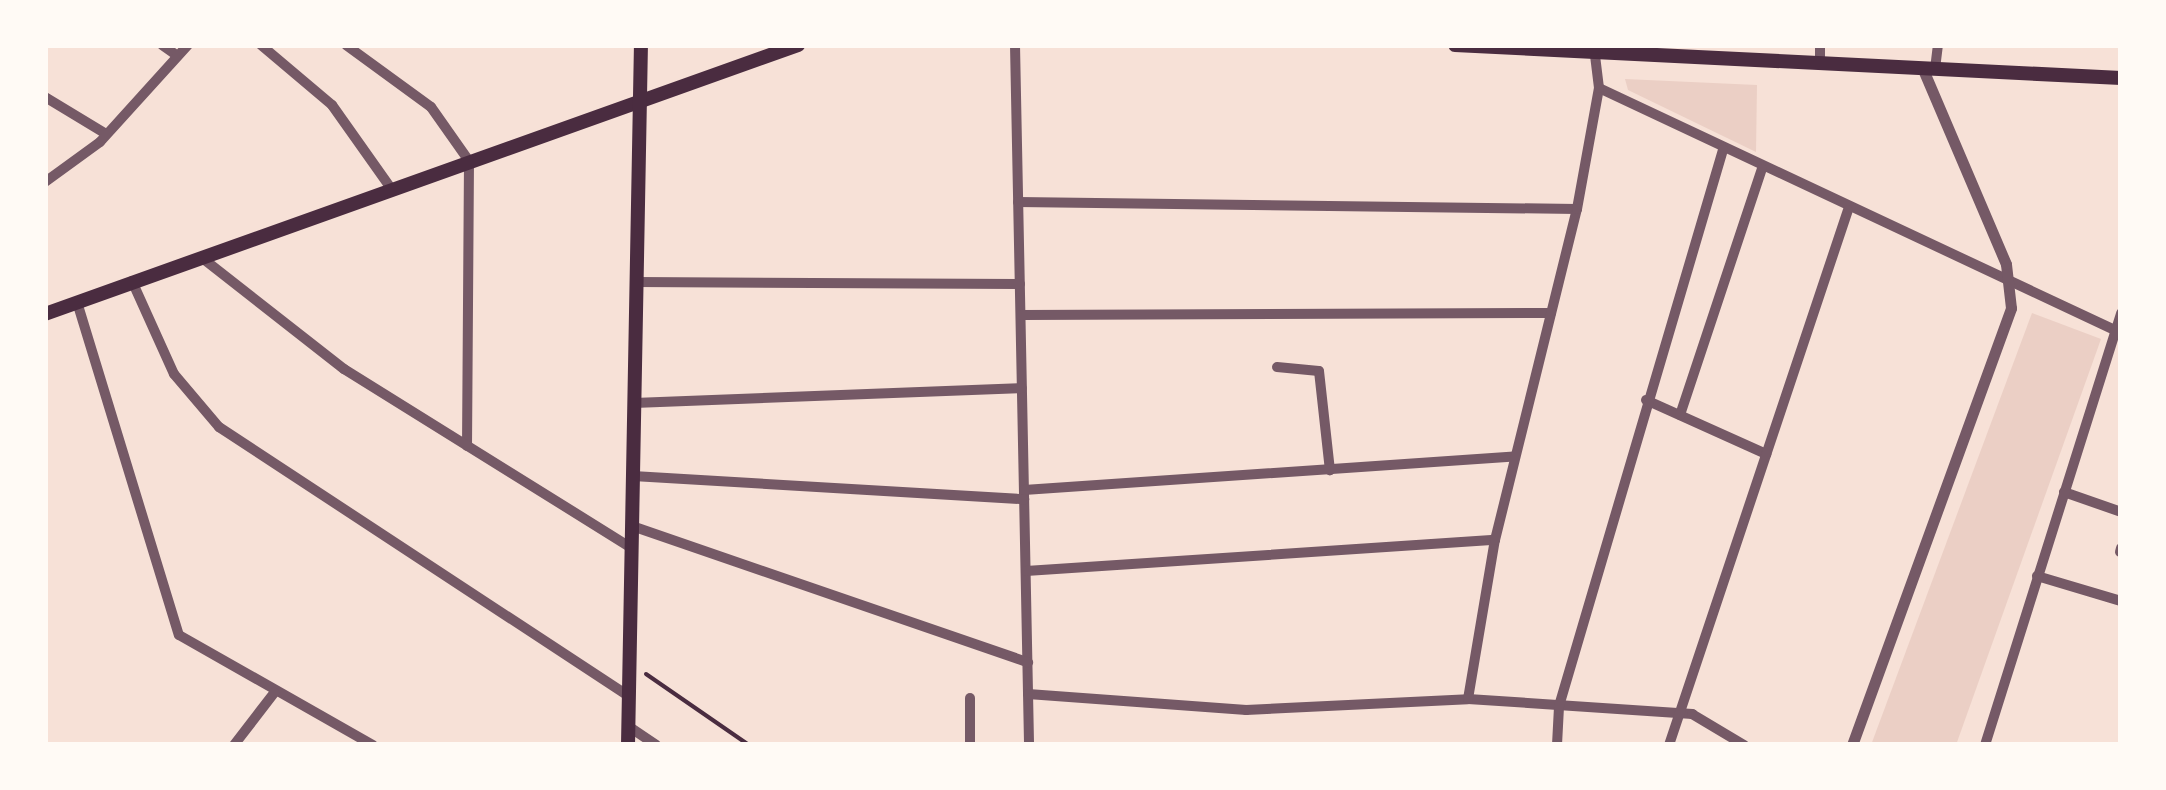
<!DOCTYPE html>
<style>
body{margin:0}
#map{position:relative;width:2166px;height:790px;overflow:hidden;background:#f7e1d7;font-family:"DejaVu Sans",sans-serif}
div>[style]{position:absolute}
.green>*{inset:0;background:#ebcfc5}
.path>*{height:4px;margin:-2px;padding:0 2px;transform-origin:2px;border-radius:2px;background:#4a2c40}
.minor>*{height:10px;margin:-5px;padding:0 5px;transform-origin:5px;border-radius:5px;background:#755966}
.tertiary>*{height:11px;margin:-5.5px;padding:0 5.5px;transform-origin:5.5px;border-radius:5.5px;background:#755966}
.secondary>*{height:14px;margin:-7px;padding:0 7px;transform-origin:7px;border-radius:7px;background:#4a2c40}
span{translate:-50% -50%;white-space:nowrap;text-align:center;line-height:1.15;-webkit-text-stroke:10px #fffaf5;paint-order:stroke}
.frame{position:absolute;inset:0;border:48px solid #fffaf5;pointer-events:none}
</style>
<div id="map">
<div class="green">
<i style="clip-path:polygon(1625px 79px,1757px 85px,1756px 152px,1628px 90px)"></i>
<i style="clip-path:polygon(2032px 313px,2101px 339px,1956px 745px,1871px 745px)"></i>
</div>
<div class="path">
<i style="left:646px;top:674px;width:125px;rotate:34.6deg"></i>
</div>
<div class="minor">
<i style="left:162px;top:45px;width:19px;rotate:35deg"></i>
<i style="left:261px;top:45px;width:93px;rotate:40.2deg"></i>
<i style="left:332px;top:105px;width:100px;rotate:54.7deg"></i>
<i style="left:346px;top:45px;width:105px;rotate:36.1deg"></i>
<i style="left:431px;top:107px;width:66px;rotate:54.9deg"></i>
<i style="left:469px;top:161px;width:285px;rotate:90.4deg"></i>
<i style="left:1015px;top:45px;width:700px;rotate:88.85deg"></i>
<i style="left:1820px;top:64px;width:19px;rotate:-90deg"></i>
<i style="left:1935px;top:69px;width:24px;rotate:-83deg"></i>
<i style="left:1599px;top:88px;width:577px;rotate:25.14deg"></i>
<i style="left:45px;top:97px;width:71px;rotate:31.2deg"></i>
<i style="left:45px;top:182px;width:68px;rotate:-36deg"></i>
<i style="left:100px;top:142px;width:131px;rotate:-47.8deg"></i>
<i style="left:1018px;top:202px;width:559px;rotate:0.72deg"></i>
<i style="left:201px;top:257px;width:182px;rotate:38.1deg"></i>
<i style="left:344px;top:369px;width:339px;rotate:31.9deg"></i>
<i style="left:132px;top:281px;width:102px;rotate:65.7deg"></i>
<i style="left:174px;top:374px;width:70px;rotate:49.7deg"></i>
<i style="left:219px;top:427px;width:490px;rotate:33.3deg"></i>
<i style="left:637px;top:282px;width:383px;rotate:0.3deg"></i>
<i style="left:77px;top:302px;width:348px;rotate:73deg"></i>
<i style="left:179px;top:635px;width:223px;rotate:29.6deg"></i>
<i style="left:1021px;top:315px;width:530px;rotate:-0.22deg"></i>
<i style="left:1277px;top:367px;width:42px;rotate:5.4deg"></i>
<i style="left:1319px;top:371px;width:100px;rotate:83.7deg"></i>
<i style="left:1646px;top:400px;width:132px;rotate:24.2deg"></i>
<i style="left:634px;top:403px;width:388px;rotate:-2.2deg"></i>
<i style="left:1680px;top:415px;width:259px;rotate:-71.6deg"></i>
<i style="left:633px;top:476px;width:392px;rotate:3.4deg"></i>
<i style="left:1024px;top:490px;width:491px;rotate:-3.9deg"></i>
<i style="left:2064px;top:492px;width:60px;rotate:19.3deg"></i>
<i style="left:632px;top:526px;width:419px;rotate:19deg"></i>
<i style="left:2120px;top:552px;width:4px;rotate:-76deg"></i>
<i style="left:1026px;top:571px;width:470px;rotate:-3.8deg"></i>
<i style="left:2037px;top:576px;width:88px;rotate:16.6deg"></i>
<i style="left:1028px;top:694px;width:219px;rotate:4.2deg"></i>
<i style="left:1246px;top:710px;width:222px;rotate:-2.8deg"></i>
<i style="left:1468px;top:699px;width:225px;rotate:3.8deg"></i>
<i style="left:1692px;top:714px;width:61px;rotate:30.8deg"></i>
<i style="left:1468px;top:699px;width:161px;rotate:-80.4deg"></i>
<i style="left:1495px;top:540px;width:341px;rotate:-76.1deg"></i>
<i style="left:1577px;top:209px;width:123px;rotate:-79.7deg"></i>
<i style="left:1599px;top:88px;width:35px;rotate:-97deg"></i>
<i style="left:628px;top:726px;width:34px;rotate:34deg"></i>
<i style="left:234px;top:745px;width:66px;rotate:-52.4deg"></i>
<i style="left:970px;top:745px;width:47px;rotate:-90deg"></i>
<i style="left:1557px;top:745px;width:39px;rotate:-87deg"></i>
<i style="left:1559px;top:706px;width:580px;rotate:-73.57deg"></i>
<i style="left:1669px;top:745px;width:564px;rotate:-71.5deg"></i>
<i style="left:1985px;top:745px;width:453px;rotate:-72.5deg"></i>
</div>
<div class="tertiary">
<i style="left:1852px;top:745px;width:465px;rotate:-70deg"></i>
<i style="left:2011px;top:308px;width:44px;rotate:-96.5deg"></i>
<i style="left:2006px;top:264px;width:212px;rotate:-113.1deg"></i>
</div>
<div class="secondary">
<i style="left:1455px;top:45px;width:667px;rotate:2.84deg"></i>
<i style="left:45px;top:314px;width:800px;rotate:-19.66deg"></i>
<i style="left:628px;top:745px;width:700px;rotate:-88.94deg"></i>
</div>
<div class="frame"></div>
</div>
